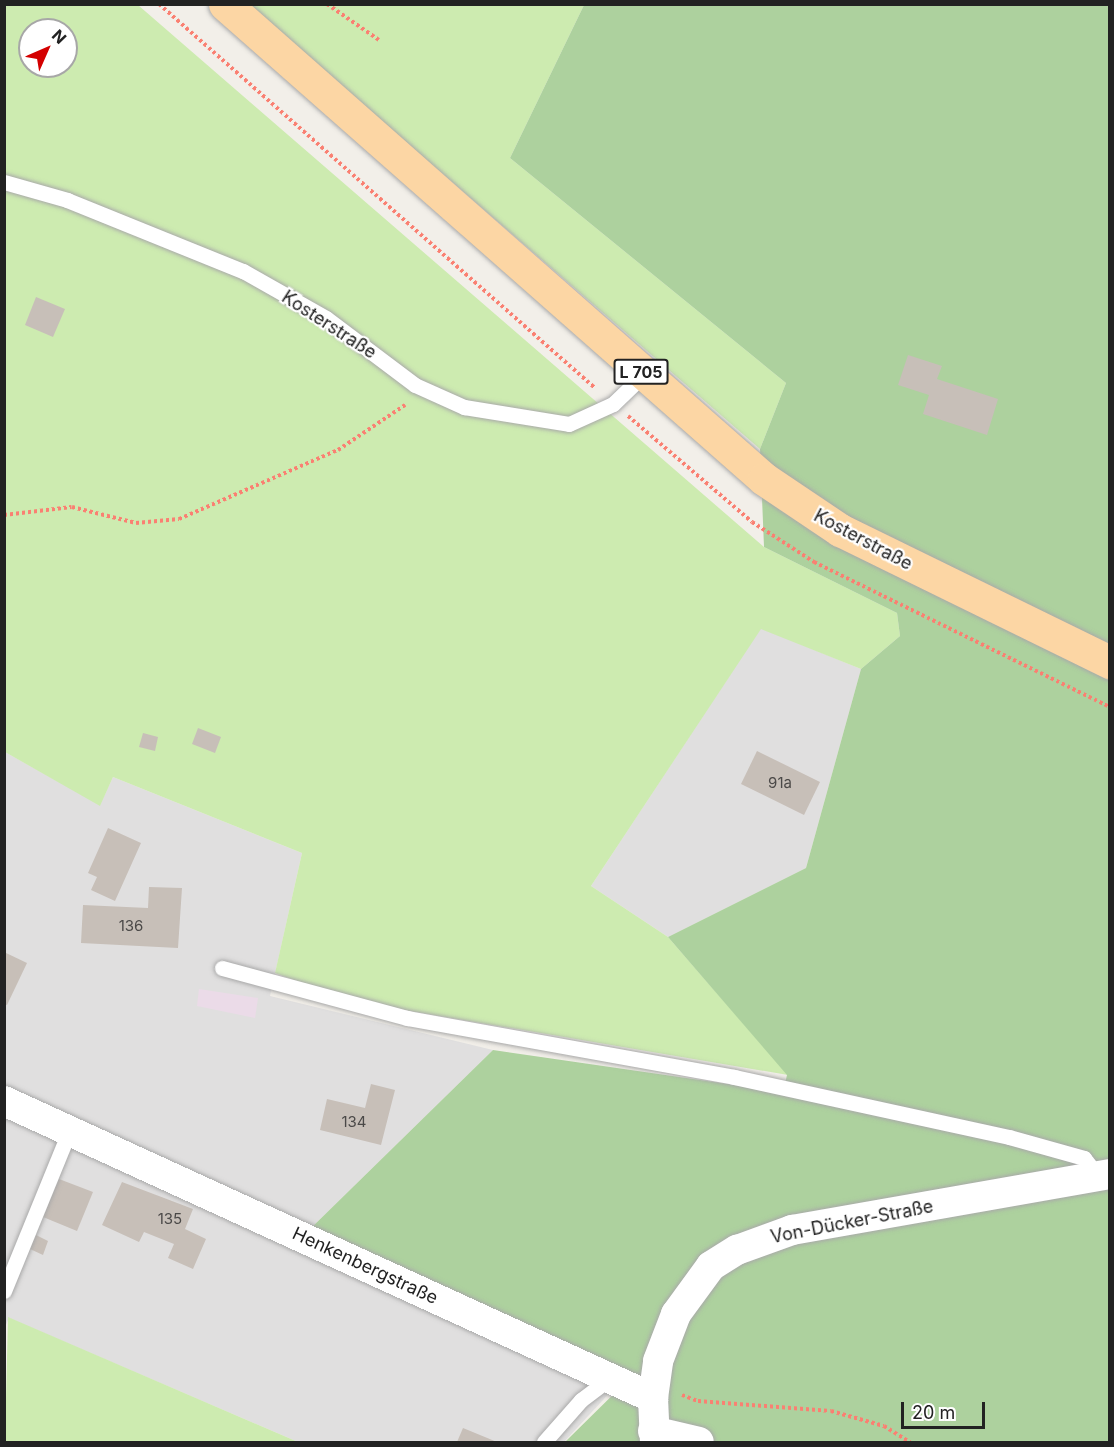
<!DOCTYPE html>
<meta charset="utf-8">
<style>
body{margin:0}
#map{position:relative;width:1114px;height:1447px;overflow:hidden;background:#f2efe9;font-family:Inter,sans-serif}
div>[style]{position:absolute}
.residential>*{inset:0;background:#e0dfdf}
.industrial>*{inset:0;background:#ebdbe8}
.grass>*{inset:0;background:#cdebb0}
.forest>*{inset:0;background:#add19e}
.building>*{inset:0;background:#c7bfb8}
.path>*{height:4px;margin-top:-2px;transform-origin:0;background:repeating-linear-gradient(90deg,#fa8072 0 3px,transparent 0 6px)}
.roads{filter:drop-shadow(0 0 2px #a9a9a9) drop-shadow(0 0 2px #a9a9a9)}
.service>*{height:15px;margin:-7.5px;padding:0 7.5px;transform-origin:7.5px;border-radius:7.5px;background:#fff}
.minor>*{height:30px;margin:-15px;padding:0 15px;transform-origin:15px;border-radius:15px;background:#fff}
.primary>*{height:33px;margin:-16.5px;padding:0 16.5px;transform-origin:16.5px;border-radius:16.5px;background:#fcd6a4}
span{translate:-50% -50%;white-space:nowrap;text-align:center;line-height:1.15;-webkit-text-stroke:4.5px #fff;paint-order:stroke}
.number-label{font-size:15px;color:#4b4948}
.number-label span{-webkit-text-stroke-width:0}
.shield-label span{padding:2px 4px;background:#fff;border:2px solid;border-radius:4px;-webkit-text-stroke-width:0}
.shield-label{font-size:16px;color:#222;font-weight:700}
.street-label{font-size:18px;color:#222}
.frame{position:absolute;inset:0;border:6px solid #222;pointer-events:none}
.north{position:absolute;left:18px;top:18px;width:60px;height:60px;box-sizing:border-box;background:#fff;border:2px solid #a7a7a7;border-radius:50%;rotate:45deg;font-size:16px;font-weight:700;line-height:24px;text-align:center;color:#222}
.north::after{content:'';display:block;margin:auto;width:21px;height:27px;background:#d40000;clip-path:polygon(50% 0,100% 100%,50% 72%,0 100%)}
.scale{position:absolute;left:901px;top:1402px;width:84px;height:27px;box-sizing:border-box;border:3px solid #222;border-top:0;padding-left:8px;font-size:18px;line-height:21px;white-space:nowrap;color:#222;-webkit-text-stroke:4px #fff;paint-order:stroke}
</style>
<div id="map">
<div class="residential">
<i style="clip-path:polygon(761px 628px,861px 669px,806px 868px,668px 937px,591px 886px)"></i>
<i style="clip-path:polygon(5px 752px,100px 805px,113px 777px,302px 853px,270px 996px,493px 1050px,308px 1231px,5px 1093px)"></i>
<i style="clip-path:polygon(5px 1110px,616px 1386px,564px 1442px,298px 1442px,9px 1318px,5px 1327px)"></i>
</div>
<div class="industrial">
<i style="clip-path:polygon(199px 989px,258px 998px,255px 1018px,197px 1006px)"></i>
</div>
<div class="grass">
<i style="clip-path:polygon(evenodd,5px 5px,138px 5px,764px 547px,897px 613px,900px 636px,861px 669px,761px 629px,591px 886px,668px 937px,788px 1075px,404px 1010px,335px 995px,275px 973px,302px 853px,113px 777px,100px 806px,5px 752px,5px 5px,30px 30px,66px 30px,66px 66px,30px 66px,30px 30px)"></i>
<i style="clip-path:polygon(248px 5px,584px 5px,510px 158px,786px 383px,760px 449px)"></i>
<i style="clip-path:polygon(8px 1317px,298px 1442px,5px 1442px)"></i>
</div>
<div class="forest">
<i style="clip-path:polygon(584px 5px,1109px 5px,1109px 1442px,565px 1442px,633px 1375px,308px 1231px,493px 1050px,783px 1092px,787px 1075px,668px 937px,806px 868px,861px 669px,900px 636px,897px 613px,764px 547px,760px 449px,786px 383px,510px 158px)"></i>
</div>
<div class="building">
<i style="clip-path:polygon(36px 297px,65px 309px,53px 337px,25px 325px)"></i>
<i style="clip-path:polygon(908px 355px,942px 366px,937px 379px,998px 399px,987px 435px,923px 414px,929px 395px,898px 385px)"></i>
<i style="clip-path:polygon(198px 728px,221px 737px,215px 753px,192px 744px)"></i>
<i style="clip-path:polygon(143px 733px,158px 737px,155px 751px,139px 747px)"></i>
<i style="clip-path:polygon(757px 751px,820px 782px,804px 815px,741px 784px)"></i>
<i style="clip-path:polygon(108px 828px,141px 843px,115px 901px,91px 890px,97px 877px,88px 873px)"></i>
<i style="clip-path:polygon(149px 887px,182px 888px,178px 948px,81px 943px,83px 905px,148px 908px)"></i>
<i style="clip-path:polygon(4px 952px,27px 963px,7px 1005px,4px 1004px)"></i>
<i style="clip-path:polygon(371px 1084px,395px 1090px,381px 1145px,320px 1130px,327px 1099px,365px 1108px)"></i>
<i style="clip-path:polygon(59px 1179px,93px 1192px,77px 1231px,43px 1217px)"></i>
<i style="clip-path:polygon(122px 1182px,193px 1209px,185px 1229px,206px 1239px,193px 1269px,168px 1258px,174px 1244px,144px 1232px,139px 1242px,102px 1225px)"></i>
<i style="clip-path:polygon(36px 1235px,48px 1241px,43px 1255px,30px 1249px)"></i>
<i style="clip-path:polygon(463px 1428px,497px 1442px,457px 1442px)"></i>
</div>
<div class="path">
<i style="left:159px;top:4px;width:581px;rotate:41.37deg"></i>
<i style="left:327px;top:4px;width:63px;rotate:34.7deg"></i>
<i style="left:628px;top:416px;width:163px;rotate:40.5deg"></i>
<i style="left:752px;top:522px;width:74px;rotate:32.8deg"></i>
<i style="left:814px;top:562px;width:330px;rotate:26.1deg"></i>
<i style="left:4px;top:515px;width:68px;rotate:-6.7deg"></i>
<i style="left:72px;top:507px;width:66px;rotate:14deg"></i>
<i style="left:136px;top:523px;width:43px;rotate:-5.3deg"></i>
<i style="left:179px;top:519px;width:173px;rotate:-23.5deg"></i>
<i style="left:338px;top:450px;width:81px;rotate:-33.9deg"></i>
<i style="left:682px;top:1395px;width:17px;rotate:21deg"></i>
<i style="left:698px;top:1401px;width:133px;rotate:4.3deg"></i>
<i style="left:831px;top:1411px;width:55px;rotate:15.8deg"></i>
<i style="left:884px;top:1426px;width:31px;rotate:32deg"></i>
</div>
<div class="roads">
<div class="service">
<i style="left:4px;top:182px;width:66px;rotate:15.9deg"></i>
<i style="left:67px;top:200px;width:190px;rotate:22deg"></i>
<i style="left:243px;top:271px;width:95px;rotate:29.5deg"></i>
<i style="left:326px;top:318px;width:111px;rotate:37deg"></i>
<i style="left:415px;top:385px;width:54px;rotate:24.2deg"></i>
<i style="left:464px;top:407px;width:106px;rotate:9.2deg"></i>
<i style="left:569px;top:424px;width:48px;rotate:-24.4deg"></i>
<i style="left:613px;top:404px;width:42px;rotate:-44deg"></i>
<i style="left:222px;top:968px;width:192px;rotate:15.1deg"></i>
<i style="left:407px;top:1018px;width:332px;rotate:10.2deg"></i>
<i style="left:734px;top:1077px;width:281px;rotate:12.3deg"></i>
<i style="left:1009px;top:1137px;width:78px;rotate:15.6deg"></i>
<i style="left:1084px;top:1158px;width:23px;rotate:52deg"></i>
<i style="left:4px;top:1291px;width:172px;rotate:-67.8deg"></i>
<i style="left:544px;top:1442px;width:56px;rotate:-48.6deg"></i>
<i style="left:581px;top:1400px;width:39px;rotate:-37deg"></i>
</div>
<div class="minor">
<i style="left:4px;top:1101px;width:714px;rotate:24.59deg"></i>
<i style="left:653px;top:1431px;width:47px;rotate:13.4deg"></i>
<i style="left:655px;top:1442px;width:44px;rotate:-92.6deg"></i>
<i style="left:653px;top:1398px;width:37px;rotate:-82deg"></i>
<i style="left:658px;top:1361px;width:50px;rotate:-69deg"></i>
<i style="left:676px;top:1314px;width:59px;rotate:-53.9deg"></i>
<i style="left:711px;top:1266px;width:31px;rotate:-32deg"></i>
<i style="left:737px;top:1250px;width:59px;rotate:-20deg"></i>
<i style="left:792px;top:1230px;width:323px;rotate:-10deg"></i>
</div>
<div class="primary">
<i style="left:225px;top:4px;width:718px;rotate:41.39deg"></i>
<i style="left:764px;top:479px;width:92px;rotate:33.9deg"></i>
<i style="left:840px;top:530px;width:301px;rotate:26.1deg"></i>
</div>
</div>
<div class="number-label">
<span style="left:780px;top:783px">91a</span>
<span style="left:131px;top:926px">136</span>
<span style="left:354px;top:1122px">134</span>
<span style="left:170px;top:1219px">135</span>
</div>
<div class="shield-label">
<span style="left:641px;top:372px">L 705</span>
</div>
<div class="street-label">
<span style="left:329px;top:325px;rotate:33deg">Kosterstraße</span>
<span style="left:863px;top:540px;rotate:28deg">Kosterstraße</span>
<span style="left:852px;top:1222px;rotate:-11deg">Von-Dücker-Straße</span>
<span style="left:365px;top:1266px;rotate:25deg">Henkenbergstraße</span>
</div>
<div class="frame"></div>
<div class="north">N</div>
<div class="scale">20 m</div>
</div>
